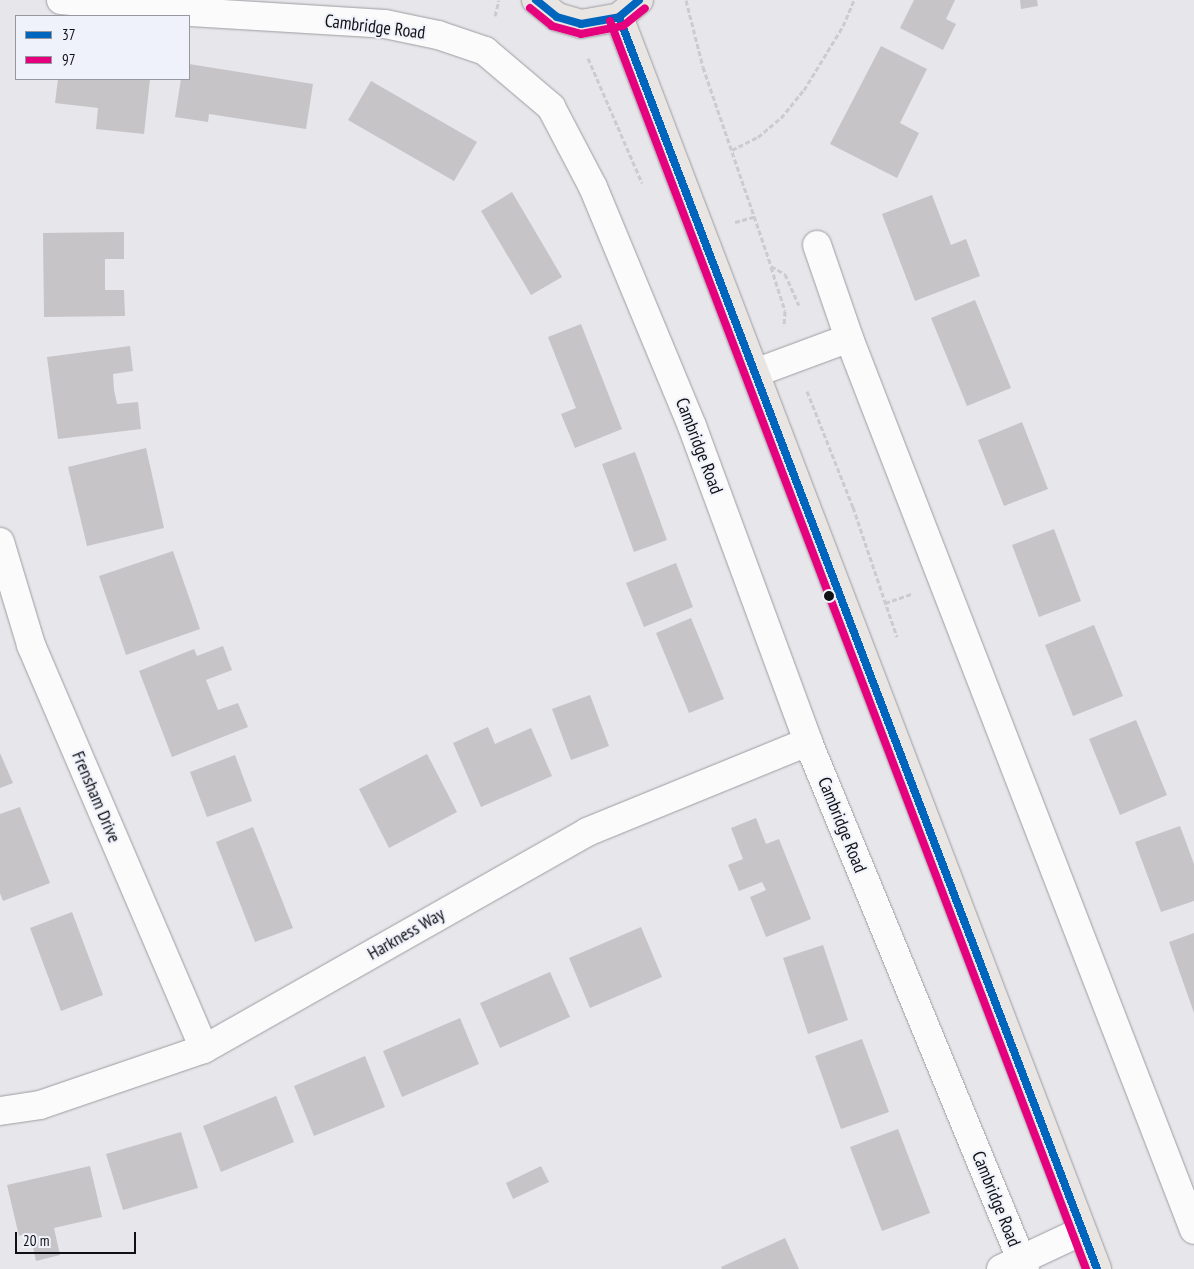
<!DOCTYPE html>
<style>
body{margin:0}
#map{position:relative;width:1194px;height:1269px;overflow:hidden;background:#e6e6eb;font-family:"PT Sans Narrow",sans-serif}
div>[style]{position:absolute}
.building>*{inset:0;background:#c6c4c7}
.path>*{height:3px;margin-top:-1.5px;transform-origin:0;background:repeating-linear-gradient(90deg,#cccccd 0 5px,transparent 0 7.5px)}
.roads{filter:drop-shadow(0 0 1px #9d9da1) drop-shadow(0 0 1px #9d9da1)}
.minor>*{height:28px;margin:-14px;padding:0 14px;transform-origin:14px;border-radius:14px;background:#fbfbfc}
.major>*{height:28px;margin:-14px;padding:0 14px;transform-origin:14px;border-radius:14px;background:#e9e5e2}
.bus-1>*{height:8px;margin:-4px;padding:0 4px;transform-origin:4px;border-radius:4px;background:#0065bd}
.bus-2>*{height:8px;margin:-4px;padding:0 4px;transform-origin:4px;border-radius:4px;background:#e5007d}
.dots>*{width:14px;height:14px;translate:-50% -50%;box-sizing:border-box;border:2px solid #f0f2fb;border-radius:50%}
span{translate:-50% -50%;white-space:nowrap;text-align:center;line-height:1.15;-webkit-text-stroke:4px #f0f2fb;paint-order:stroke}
.street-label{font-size:18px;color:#101114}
.legend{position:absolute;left:15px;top:15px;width:175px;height:65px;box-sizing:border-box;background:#f0f2fb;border:1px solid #96989f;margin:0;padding:6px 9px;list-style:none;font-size:15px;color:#101114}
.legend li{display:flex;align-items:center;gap:10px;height:25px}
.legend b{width:25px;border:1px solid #96989f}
.scale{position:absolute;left:15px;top:1232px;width:121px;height:22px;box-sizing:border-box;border:2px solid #101114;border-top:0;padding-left:6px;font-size:15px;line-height:18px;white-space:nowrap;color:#101114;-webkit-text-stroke:4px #f0f2fb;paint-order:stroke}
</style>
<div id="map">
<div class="building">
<i style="clip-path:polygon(914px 0,955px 0,946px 19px,956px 24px,943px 50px,900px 28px)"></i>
<i style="clip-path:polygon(1020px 0,1037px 0,1038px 6px,1021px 9px)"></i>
<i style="clip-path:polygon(881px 46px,927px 69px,900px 123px,919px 133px,897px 178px,830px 144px)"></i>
<i style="clip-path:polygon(189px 64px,313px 84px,306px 129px,209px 114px,208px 122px,175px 117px,181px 79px,189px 79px)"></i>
<i style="clip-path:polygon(58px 79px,150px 79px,144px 134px,96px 129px,98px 108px,55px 103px)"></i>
<i style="clip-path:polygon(371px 81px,477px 142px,454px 181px,348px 120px)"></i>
<i style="clip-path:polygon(512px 192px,562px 277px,531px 295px,481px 211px)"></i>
<i style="clip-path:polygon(932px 195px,951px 245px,966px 239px,980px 276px,915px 301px,882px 214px)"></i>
<i style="clip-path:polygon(124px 232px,124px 259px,105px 259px,105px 290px,124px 290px,125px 316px,44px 317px,43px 233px)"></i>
<i style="clip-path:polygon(975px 300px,1011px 388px,967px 406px,931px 318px)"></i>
<i style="clip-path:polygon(581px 324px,622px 429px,575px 448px,561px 414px,576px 408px,548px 337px)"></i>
<i style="clip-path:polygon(130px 346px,133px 371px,113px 374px,114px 390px,117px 404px,138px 402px,141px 429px,58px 439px,47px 357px)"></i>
<i style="clip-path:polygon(1022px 422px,1048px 489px,1004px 506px,978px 440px)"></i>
<i style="clip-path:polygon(146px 448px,164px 528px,87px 546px,68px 467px)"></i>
<i style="clip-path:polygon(635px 452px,667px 540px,634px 552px,602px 464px)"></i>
<i style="clip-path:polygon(1054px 529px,1081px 601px,1039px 617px,1012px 545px)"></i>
<i style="clip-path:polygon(173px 551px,200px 629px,126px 655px,99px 576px)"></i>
<i style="clip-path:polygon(676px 563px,693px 607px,644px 627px,626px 583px)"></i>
<i style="clip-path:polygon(691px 618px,724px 699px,689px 713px,656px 633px)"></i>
<i style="clip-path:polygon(1094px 625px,1123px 696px,1073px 716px,1045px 645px)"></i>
<i style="clip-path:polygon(223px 646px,232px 670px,206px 680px,218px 710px,238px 703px,248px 727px,172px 757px,139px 671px,194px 649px,197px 656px)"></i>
<i style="clip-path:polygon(590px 695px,609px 746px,571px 760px,552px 709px)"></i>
<i style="clip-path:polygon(1136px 720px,1167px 795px,1120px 815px,1089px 739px)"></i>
<i style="clip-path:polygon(488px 727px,495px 744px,531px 728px,552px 776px,481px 807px,453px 743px)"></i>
<i style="clip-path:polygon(0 753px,13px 783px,0 788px)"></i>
<i style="clip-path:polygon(427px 754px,457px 812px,389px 848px,359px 789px)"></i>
<i style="clip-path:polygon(235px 755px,252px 801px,207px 817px,190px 772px)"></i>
<i style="clip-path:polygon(20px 807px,50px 883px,3px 901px,0 893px,0 814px)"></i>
<i style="clip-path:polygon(756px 818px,766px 844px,779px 839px,811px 919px,766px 937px,750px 897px,766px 890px,762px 882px,739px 891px,728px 865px,743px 859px,731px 828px)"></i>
<i style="clip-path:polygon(1180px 826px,1194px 864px,1194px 901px,1161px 912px,1135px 842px)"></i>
<i style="clip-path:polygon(253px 827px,293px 928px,255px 942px,216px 842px)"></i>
<i style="clip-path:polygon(72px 912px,103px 995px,61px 1011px,30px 928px)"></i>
<i style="clip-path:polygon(641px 927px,662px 977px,590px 1008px,569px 958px)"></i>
<i style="clip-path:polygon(1194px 933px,1194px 1013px,1169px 942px)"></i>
<i style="clip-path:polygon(823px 945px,848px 1020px,808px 1034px,783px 958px)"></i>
<i style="clip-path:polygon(550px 972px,570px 1017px,500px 1048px,480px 1003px)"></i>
<i style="clip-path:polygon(460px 1018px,479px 1064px,402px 1097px,383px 1051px)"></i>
<i style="clip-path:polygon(862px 1039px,889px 1112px,841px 1129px,815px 1056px)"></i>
<i style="clip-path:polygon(365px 1056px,385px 1107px,314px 1136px,294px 1086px)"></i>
<i style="clip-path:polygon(276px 1096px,294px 1142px,221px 1172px,203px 1126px)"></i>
<i style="clip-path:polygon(898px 1129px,930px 1213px,882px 1231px,850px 1147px)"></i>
<i style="clip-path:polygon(181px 1132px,198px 1188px,123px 1210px,106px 1154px)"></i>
<i style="clip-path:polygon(90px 1166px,102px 1217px,54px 1228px,60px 1255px,36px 1261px,30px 1233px,19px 1236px,7px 1185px)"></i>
<i style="clip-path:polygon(541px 1166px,549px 1182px,513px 1199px,506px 1183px)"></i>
<i style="clip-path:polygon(785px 1238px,799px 1269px,722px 1269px,721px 1267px)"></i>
</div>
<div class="path">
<i style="left:686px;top:0;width:69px;rotate:75.8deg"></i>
<i style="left:703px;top:67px;width:210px;rotate:71.1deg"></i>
<i style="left:771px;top:266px;width:16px;rotate:30deg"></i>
<i style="left:785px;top:274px;width:34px;rotate:66deg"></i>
<i style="left:495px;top:16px;width:16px;rotate:-76deg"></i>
<i style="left:588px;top:58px;width:136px;rotate:66.6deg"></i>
<i style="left:732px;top:150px;width:29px;rotate:-27deg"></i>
<i style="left:758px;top:137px;width:30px;rotate:-40deg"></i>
<i style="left:781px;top:118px;width:36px;rotate:-51deg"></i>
<i style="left:804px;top:90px;width:75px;rotate:-58.6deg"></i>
<i style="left:843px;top:26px;width:28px;rotate:-67deg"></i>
<i style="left:735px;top:222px;width:20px;rotate:-15deg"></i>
<i style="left:771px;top:267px;width:46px;rotate:72.3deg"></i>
<i style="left:785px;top:311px;width:15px;rotate:94deg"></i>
<i style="left:807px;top:391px;width:125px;rotate:68.4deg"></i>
<i style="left:853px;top:507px;width:137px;rotate:71.3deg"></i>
<i style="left:885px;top:603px;width:28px;rotate:-19deg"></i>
</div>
<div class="roads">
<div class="minor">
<i style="left:61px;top:0;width:114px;rotate:5.6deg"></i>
<i style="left:174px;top:11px;width:211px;rotate:3.5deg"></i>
<i style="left:385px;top:24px;width:54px;rotate:11.7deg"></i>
<i style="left:438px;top:35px;width:50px;rotate:18.8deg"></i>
<i style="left:485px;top:51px;width:87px;rotate:40.3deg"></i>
<i style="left:551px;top:107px;width:90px;rotate:62.3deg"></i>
<i style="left:593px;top:187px;width:259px;rotate:67.5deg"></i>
<i style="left:692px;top:426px;width:337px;rotate:69.8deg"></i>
<i style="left:808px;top:742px;width:570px;rotate:67.62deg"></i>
<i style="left:817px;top:245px;width:98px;rotate:71deg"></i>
<i style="left:849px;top:338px;width:956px;rotate:68.85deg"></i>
<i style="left:755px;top:373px;width:100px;rotate:-20.4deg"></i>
<i style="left:0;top:542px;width:108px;rotate:73.2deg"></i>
<i style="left:31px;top:645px;width:439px;rotate:66.8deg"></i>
<i style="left:0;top:1111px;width:40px;rotate:-8.5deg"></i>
<i style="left:40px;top:1105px;width:173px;rotate:-18.9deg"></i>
<i style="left:204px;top:1049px;width:440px;rotate:-29.5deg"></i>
<i style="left:587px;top:832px;width:239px;rotate:-22.2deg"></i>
<i style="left:1001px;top:1269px;width:89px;rotate:-25.1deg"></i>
</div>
<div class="major">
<i style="left:536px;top:0;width:27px;rotate:39deg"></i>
<i style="left:557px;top:17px;width:25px;rotate:16deg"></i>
<i style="left:581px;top:24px;width:39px;rotate:-10deg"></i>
<i style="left:619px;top:17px;width:26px;rotate:-40deg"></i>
<i style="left:619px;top:17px;width:1340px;rotate:69.1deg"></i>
</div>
</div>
<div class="bus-1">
<i style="left:536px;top:0;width:27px;rotate:39deg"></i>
<i style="left:557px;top:17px;width:25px;rotate:16deg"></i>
<i style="left:581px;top:24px;width:39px;rotate:-10deg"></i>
<i style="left:619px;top:17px;width:26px;rotate:-40deg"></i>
<i style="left:619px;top:17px;width:1340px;rotate:69.1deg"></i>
</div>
<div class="bus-2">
<i style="left:530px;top:8px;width:28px;rotate:39deg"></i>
<i style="left:552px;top:26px;width:30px;rotate:15deg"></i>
<i style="left:581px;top:34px;width:43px;rotate:-10.8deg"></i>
<i style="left:623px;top:26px;width:28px;rotate:-39deg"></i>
<i style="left:610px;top:21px;width:1336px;rotate:69.12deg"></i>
</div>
<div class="dots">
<i style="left:829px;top:596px;background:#101114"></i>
</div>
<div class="street-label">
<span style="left:375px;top:27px;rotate:7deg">Cambridge Road</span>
<span style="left:699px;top:446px;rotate:69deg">Cambridge Road</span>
<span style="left:96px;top:797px;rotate:67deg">Frensham Drive</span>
<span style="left:842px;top:825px;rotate:68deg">Cambridge Road</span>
<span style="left:406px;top:934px;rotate:-30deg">Harkness Way</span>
<span style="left:996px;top:1199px;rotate:68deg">Cambridge Road</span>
</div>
<ul class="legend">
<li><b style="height:6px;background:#0065bd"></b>37</li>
<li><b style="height:6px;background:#e5007d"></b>97</li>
</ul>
<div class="scale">20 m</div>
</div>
